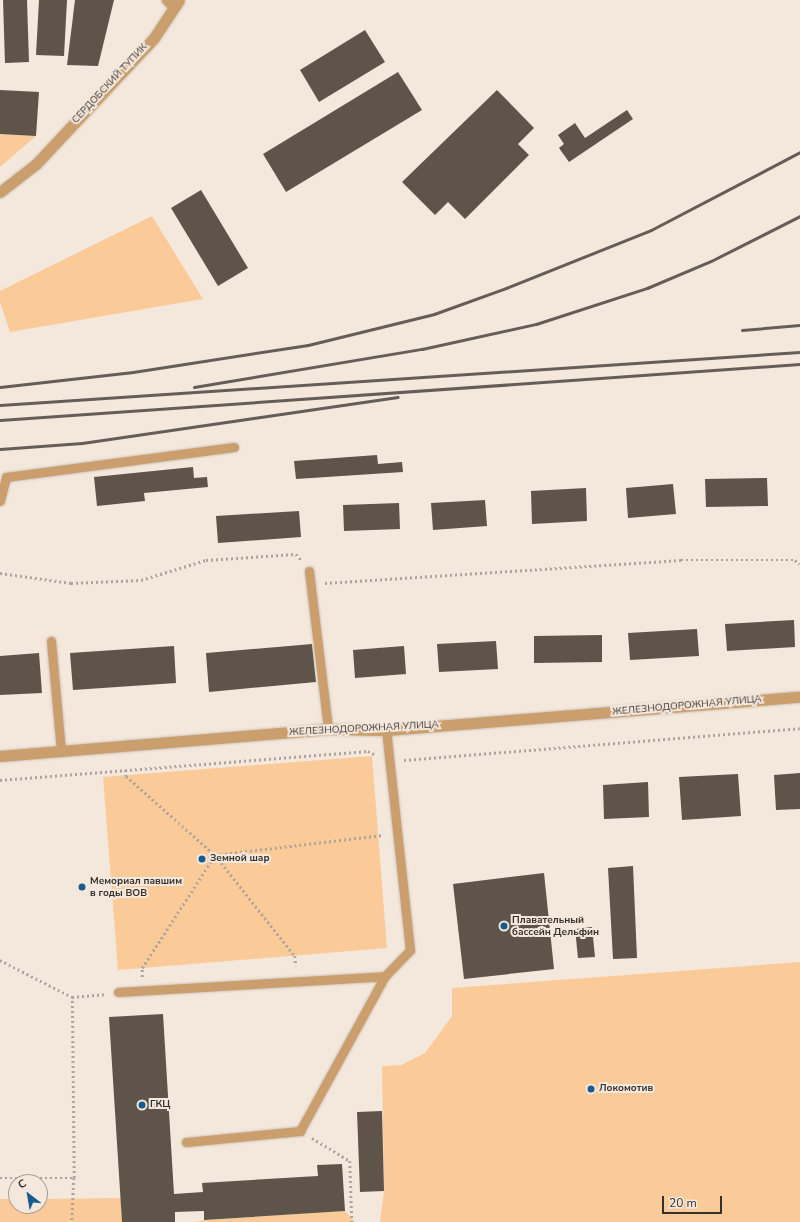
<!DOCTYPE html>
<meta charset="utf-8">
<style>
body{margin:0}
#map{position:relative;width:800px;height:1222px;overflow:hidden;background:#f4e8dc;font-family:"Nunito Sans",sans-serif}
div>[style]{position:absolute}
.green>*{inset:0;background:#facb99}
.building>*{inset:0;background:#5e544a}
.path>*{height:2.5px;margin-top:-1.25px;transform-origin:0;background:repeating-linear-gradient(90deg,#aea49b 0 2px,transparent 0 5px)}
.roads{filter:drop-shadow(0 0 1px #cec3b9) drop-shadow(0 0 1px #cec3b9)}
.service>*{height:9px;margin:-4.5px;padding:0 4.5px;transform-origin:4.5px;border-radius:4.5px;background:#cb9e6d}
.minor>*{height:11px;margin:-5.5px;padding:0 5.5px;transform-origin:5.5px;border-radius:5.5px;background:#cb9e6d}
.tertiary>*{height:11px;margin:-5.5px;padding:0 5.5px;transform-origin:5.5px;border-radius:5.5px;background:#cb9e6d}
.rail>*{height:3px;margin:-1.5px;padding:0 1.5px;transform-origin:1.5px;border-radius:1.5px;background:#655e58}
.dots>*{width:11px;height:11px;translate:-50% -50%;box-sizing:border-box;border:2px solid #f4e8dc;border-radius:50%}
span{translate:-50% -50%;white-space:nowrap;text-align:center;line-height:1.15;-webkit-text-stroke:4px #f4e8dc;paint-order:stroke}
.street-label{font-size:10px;color:#36312d}
.poi-label{font-size:10px;color:#36312d;font-weight:700}
.left{translate:0 -50%;text-align:left}
.north{position:absolute;left:8px;top:1174px;width:40px;height:40px;box-sizing:border-box;background:#f4e8dc;border:1px solid #a89f96;border-radius:50%;rotate:329deg;font-size:11px;font-weight:700;line-height:16px;text-align:center;color:#36312d}
.north::after{content:'';display:block;margin:auto;width:14px;height:18px;background:#195b90;clip-path:polygon(50% 0,100% 100%,50% 72%,0 100%)}
.scale{position:absolute;left:662px;top:1196px;width:60px;height:18px;box-sizing:border-box;border:2px solid #36312d;border-top:0;padding-left:5px;font-size:12px;line-height:14px;white-space:nowrap;color:#36312d;-webkit-text-stroke:3px #f4e8dc;paint-order:stroke}
</style>
<div id="map">
<div class="green">
<i style="clip-path:polygon(0 134px,36px 136px,0 167px)"></i>
<i style="clip-path:polygon(152px 216px,203px 299px,10px 332px,0 302px,0 291px)"></i>
<i style="clip-path:polygon(372px 756px,387px 948px,118px 970px,103px 777px)"></i>
<i style="clip-path:polygon(800px 962px,800px 1222px,380px 1222px,384px 1191px,382px 1066px,401px 1065px,425px 1053px,452px 1016px,452px 988px)"></i>
<i style="clip-path:polygon(121px 1198px,122px 1222px,0 1222px,0 1199px,16px 1199px,16px 1206px,40px 1206px,40px 1199px)"></i>
<i style="clip-path:polygon(345px 1211px,355px 1222px,194px 1222px,204px 1220px)"></i>
</div>
<div class="building">
<i style="clip-path:polygon(3px 0,27px 0,29px 62px,5px 63px)"></i>
<i style="clip-path:polygon(39px 0,67px 0,64px 56px,36px 55px)"></i>
<i style="clip-path:polygon(75px 0,114px 0,98px 66px,67px 65px)"></i>
<i style="clip-path:polygon(365px 30px,385px 62px,319px 102px,300px 70px)"></i>
<i style="clip-path:polygon(398px 72px,422px 110px,286px 192px,263px 154px)"></i>
<i style="clip-path:polygon(0 90px,39px 92px,36px 136px,0 134px)"></i>
<i style="clip-path:polygon(497px 90px,534px 128px,518px 144px,529px 155px,465px 219px,448px 202px,435px 215px,402px 182px)"></i>
<i style="clip-path:polygon(627px 110px,633px 119px,569px 162px,559px 148px,564px 144px,558px 135px,575px 123px,585px 138px)"></i>
<i style="clip-path:polygon(201px 190px,248px 268px,218px 286px,171px 208px)"></i>
<i style="clip-path:polygon(377px 455px,378px 464px,402px 462px,403px 472px,296px 479px,294px 461px)"></i>
<i style="clip-path:polygon(193px 467px,194px 478px,207px 477px,208px 487px,144px 493px,145px 501px,97px 506px,94px 477px)"></i>
<i style="clip-path:polygon(767px 478px,768px 506px,706px 507px,705px 479px)"></i>
<i style="clip-path:polygon(673px 484px,676px 514px,628px 518px,626px 488px)"></i>
<i style="clip-path:polygon(586px 488px,587px 521px,532px 524px,531px 491px)"></i>
<i style="clip-path:polygon(485px 500px,487px 526px,433px 530px,431px 503px)"></i>
<i style="clip-path:polygon(399px 503px,400px 529px,344px 531px,343px 505px)"></i>
<i style="clip-path:polygon(299px 511px,301px 537px,218px 543px,216px 516px)"></i>
<i style="clip-path:polygon(794px 620px,795px 647px,727px 651px,725px 624px)"></i>
<i style="clip-path:polygon(697px 629px,699px 656px,630px 660px,628px 633px)"></i>
<i style="clip-path:polygon(602px 635px,602px 662px,534px 663px,534px 636px)"></i>
<i style="clip-path:polygon(496px 641px,498px 669px,439px 672px,437px 644px)"></i>
<i style="clip-path:polygon(312px 644px,316px 682px,209px 692px,206px 653px)"></i>
<i style="clip-path:polygon(174px 646px,176px 683px,73px 690px,70px 653px)"></i>
<i style="clip-path:polygon(404px 646px,406px 674px,355px 678px,353px 650px)"></i>
<i style="clip-path:polygon(39px 653px,42px 693px,0 695px,0 656px)"></i>
<i style="clip-path:polygon(800px 773px,800px 809px,776px 810px,774px 775px)"></i>
<i style="clip-path:polygon(738px 774px,741px 816px,682px 820px,679px 777px)"></i>
<i style="clip-path:polygon(648px 782px,649px 817px,604px 819px,603px 785px)"></i>
<i style="clip-path:polygon(633px 866px,637px 958px,613px 959px,608px 868px)"></i>
<i style="clip-path:polygon(544px 873px,554px 969px,464px 979px,453px 884px)"></i>
<i style="clip-path:polygon(592px 927px,595px 957px,578px 958px,575px 929px)"></i>
<i style="clip-path:polygon(163px 1014px,174px 1194px,203px 1192px,202px 1183px,318px 1176px,317px 1165px,342px 1164px,345px 1211px,204px 1220px,204px 1211px,175px 1212px,175px 1222px,122px 1222px,109px 1017px)"></i>
<i style="clip-path:polygon(382px 1111px,384px 1191px,360px 1192px,357px 1112px)"></i>
</div>
<div class="path">
<i style="left:0;top:573px;width:72px;rotate:8deg"></i>
<i style="left:71px;top:583px;width:70px;rotate:-2.5deg"></i>
<i style="left:141px;top:580px;width:68px;rotate:-17.1deg"></i>
<i style="left:206px;top:560px;width:90px;rotate:-3.8deg"></i>
<i style="left:296px;top:554px;width:8px;rotate:50deg"></i>
<i style="left:325px;top:583px;width:357px;rotate:-3.7deg"></i>
<i style="left:681px;top:560px;width:114px"></i>
<i style="left:795px;top:560px;width:6px;rotate:39deg"></i>
<i style="left:404px;top:760px;width:397px;rotate:-4.6deg"></i>
<i style="left:126px;top:770px;width:6px;rotate:90deg"></i>
<i style="left:126px;top:776px;width:119px;rotate:41.6deg"></i>
<i style="left:215px;top:855px;width:129px;rotate:51.6deg"></i>
<i style="left:295px;top:956px;width:10px;rotate:84deg"></i>
<i style="left:0;top:780px;width:369px;rotate:-4.5deg"></i>
<i style="left:368px;top:751px;width:7px;rotate:27deg"></i>
<i style="left:215px;top:855px;width:169px;rotate:-6.8deg"></i>
<i style="left:0;top:960px;width:81px;rotate:27.2deg"></i>
<i style="left:142px;top:977px;width:9px;rotate:-90deg"></i>
<i style="left:142px;top:968px;width:135px;rotate:-57.1deg"></i>
<i style="left:312px;top:1138px;width:44px;rotate:31.2deg"></i>
<i style="left:350px;top:1161px;width:61px;rotate:88.1deg"></i>
<i style="left:0;top:1178px;width:74px"></i>
<i style="left:74px;top:1178px;width:44px;rotate:92.6deg"></i>
<i style="left:74px;top:1178px;width:181px;rotate:-90.6deg"></i>
<i style="left:72px;top:997px;width:32px;rotate:-5deg"></i>
</div>
<div class="roads">
<div class="service">
<i style="left:166px;top:0;width:11px;rotate:45deg"></i>
<i style="left:0;top:501px;width:25px;rotate:-76deg"></i>
<i style="left:6px;top:477px;width:230px;rotate:-7.5deg"></i>
<i style="left:309px;top:571px;width:159px;rotate:83.1deg"></i>
<i style="left:51px;top:641px;width:110px;rotate:84.8deg"></i>
<i style="left:118px;top:992px;width:267px;rotate:-3.4deg"></i>
<i style="left:385px;top:976px;width:36px;rotate:-46deg"></i>
<i style="left:410px;top:950px;width:221px;rotate:-96.2deg"></i>
<i style="left:186px;top:1142px;width:115px;rotate:-5.5deg"></i>
<i style="left:300px;top:1131px;width:177px;rotate:-61.3deg"></i>
</div>
<div class="minor">
<i style="left:0;top:756px;width:329px;rotate:-4.7deg"></i>
<i style="left:328px;top:729px;width:58px;rotate:1deg"></i>
<i style="left:386px;top:730px;width:415px;rotate:-4.6deg"></i>
</div>
<div class="tertiary">
<i style="left:0;top:192px;width:46px;rotate:-37.9deg"></i>
<i style="left:36px;top:164px;width:173px;rotate:-46.9deg"></i>
<i style="left:154px;top:38px;width:45px;rotate:-56.7deg"></i>
</div>
</div>
<div class="rail">
<i style="left:742px;top:330px;width:58px;rotate:-4.9deg"></i>
<i style="left:0;top:387px;width:134px;rotate:-6.4deg"></i>
<i style="left:133px;top:372px;width:177px;rotate:-8.8deg"></i>
<i style="left:308px;top:345px;width:130px;rotate:-13.8deg"></i>
<i style="left:434px;top:314px;width:77px;rotate:-19.9deg"></i>
<i style="left:506px;top:288px;width:156px;rotate:-21.8deg"></i>
<i style="left:651px;top:230px;width:168px;rotate:-27.6deg"></i>
<i style="left:194px;top:387px;width:231px;rotate:-9.5deg"></i>
<i style="left:422px;top:349px;width:117px;rotate:-12.4deg"></i>
<i style="left:536px;top:324px;width:117px;rotate:-18deg"></i>
<i style="left:647px;top:288px;width:69px;rotate:-22.9deg"></i>
<i style="left:711px;top:261px;width:100px;rotate:-26.8deg"></i>
<i style="left:0;top:405px;width:802px;rotate:-3.79deg"></i>
<i style="left:0;top:420px;width:802px;rotate:-4deg"></i>
<i style="left:0;top:449px;width:82px;rotate:-4.2deg"></i>
<i style="left:82px;top:443px;width:319px;rotate:-8.3deg"></i>
</div>
<div class="dots">
<i style="left:202px;top:859px;background:#195b90"></i>
<i style="left:82px;top:887px;background:#195b90"></i>
<i style="left:504px;top:926px;background:#195b90"></i>
<i style="left:591px;top:1089px;background:#195b90"></i>
<i style="left:142px;top:1105px;background:#195b90"></i>
</div>
<div class="street-label">
<span style="left:110px;top:84px;rotate:-47deg">СЕРДОБСКИЙ ТУПИК</span>
<span style="left:687px;top:706px;rotate:-5deg">ЖЕЛЕЗНОДОРОЖНАЯ УЛИЦА</span>
<span style="left:364px;top:729px;rotate:-3deg">ЖЕЛЕЗНОДОРОЖНАЯ УЛИЦА</span>
</div>
<div class="poi-label">
<span class="left" style="left:210px;top:859px">Земной шар</span>
<span class="left" style="left:90px;top:887px">Мемориал павшим<br>в годы ВОВ</span>
<span class="left" style="left:512px;top:926px">Плавательный<br>бассейн Дельфин</span>
<span class="left" style="left:599px;top:1089px">Локомотив</span>
<span class="left" style="left:150px;top:1105px">ГКЦ</span>
</div>
<div class="north">С</div>
<div class="scale">20 m</div>
</div>
